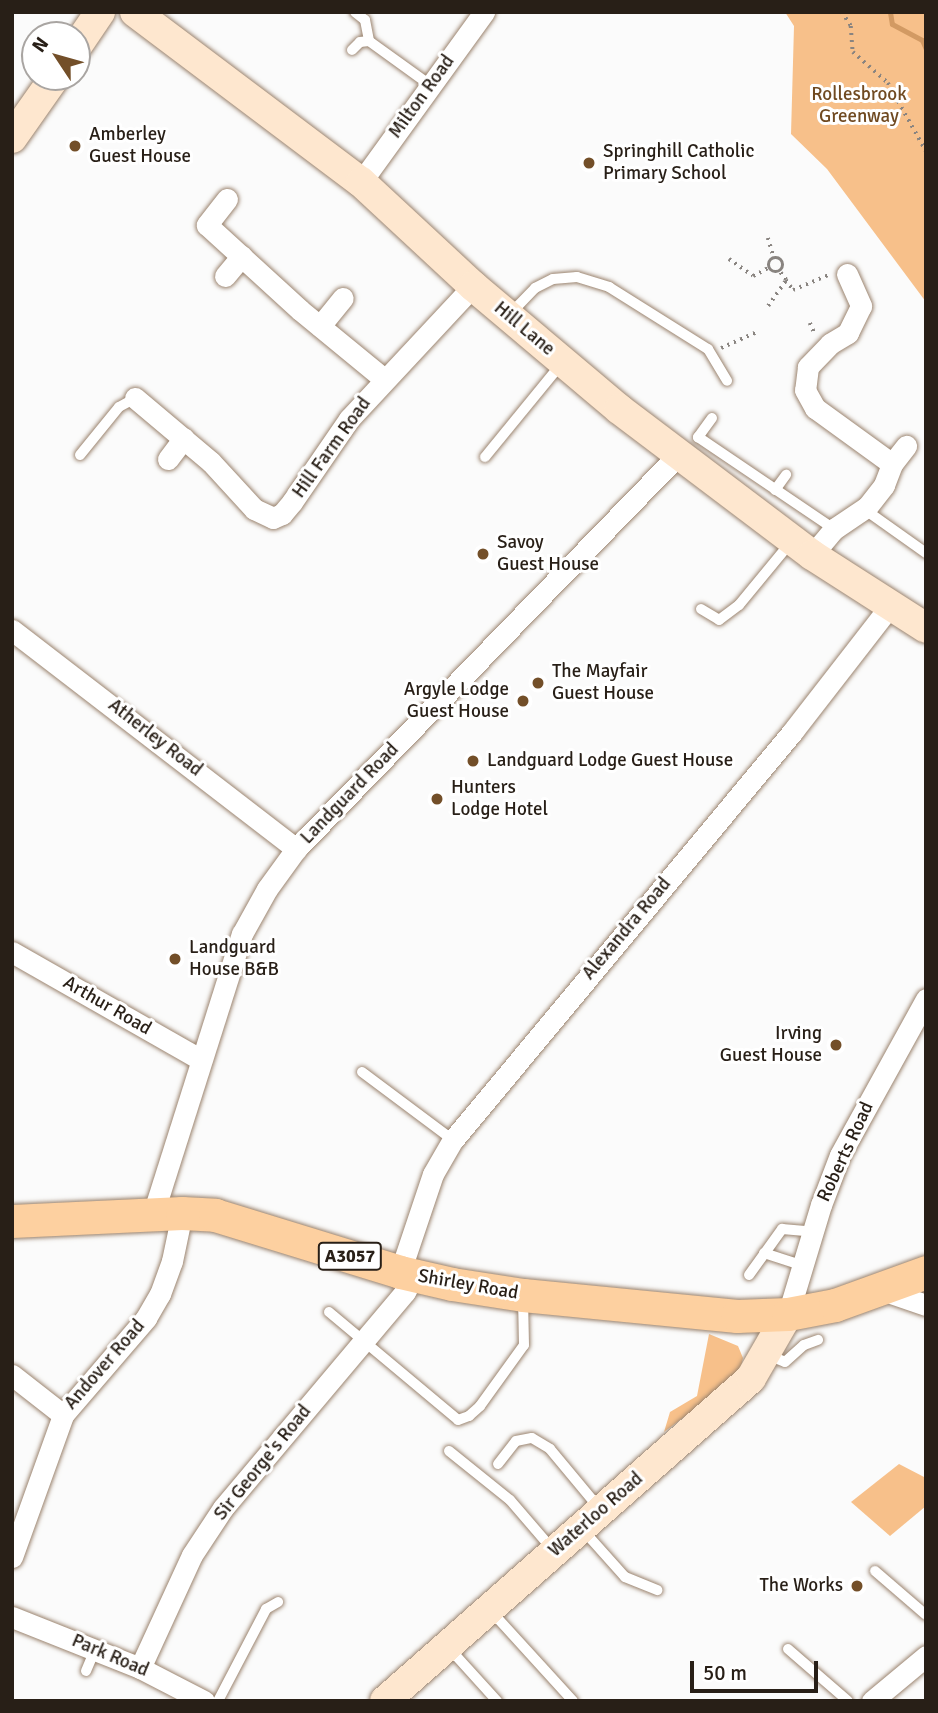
<!DOCTYPE html>
<style>
body{margin:0}
#map{position:relative;width:938px;height:1713px;overflow:hidden;background:#fbfbfb;font-family:Signika,sans-serif}
div>[style]{position:absolute}
.green>*{inset:0;background:#f7c08a}
.stream>*{height:5px;margin:-2.5px;padding:0 2.5px;transform-origin:2.5px;border-radius:2.5px;background:#d29a63}
.path>*{height:3.5px;margin-top:-1.75px;transform-origin:0;background:repeating-linear-gradient(90deg,#898480 0 2px,transparent 0 7px)}
.path>.ring{margin:-1.75px;padding:0;box-sizing:content-box;background:none;border:3.5px solid #898480;border-radius:50%}
.roads{filter:drop-shadow(0 0 2px #9b846f) drop-shadow(0 0 2px #9b846f)}
.lane>*{height:10px;margin:-5px;padding:0 5px;transform-origin:5px;border-radius:5px;background:#fff}
.street>*{height:21px;margin:-10.5px;padding:0 10.5px;transform-origin:10.5px;border-radius:10.5px;background:#fff}
.secondary>*{height:30px;margin:-15px;padding:0 15px;transform-origin:15px;border-radius:15px;background:#fee7cf}
.primary>*{height:33px;margin:-16.5px;padding:0 16.5px;transform-origin:16.5px;border-radius:16.5px;background:#fdd0a0}
.dots>*{width:19px;height:19px;translate:-50% -50%;box-sizing:border-box;border:4px solid #fff;border-radius:50%}
span{translate:-50% -50%;white-space:nowrap;text-align:center;line-height:1.15;-webkit-text-stroke:6px #fff;paint-order:stroke}
.shield-label span{padding:2px 5px;background:#fff;border:2px solid;border-radius:5px;-webkit-text-stroke-width:0}
.shield-label{font-size:18px;color:#281f17;font-weight:700}
.park-label{font-size:19px;color:#704a21}
.street-label{font-size:19px;color:#281f17}
.poi-label{font-size:19px;color:#281f17}
.left{translate:0 -50%;text-align:left}
.right{translate:-100% -50%;text-align:right}
.frame{position:absolute;inset:0;border:14px solid #281f17;pointer-events:none}
.north{position:absolute;left:21px;top:21px;width:70px;height:70px;box-sizing:border-box;background:#fff;border:2px solid #a9a5a2;border-radius:50%;rotate:306deg;font-size:19px;font-weight:700;line-height:28px;text-align:center;color:#281f17}
.north::after{content:'';display:block;margin:auto;width:24px;height:32px;background:#734f29;clip-path:polygon(50% 0,100% 100%,50% 72%,0 100%)}
.scale{position:absolute;left:690px;top:1661px;width:128px;height:32px;box-sizing:border-box;border:4px solid #281f17;border-top:0;padding-left:9px;font-size:21px;line-height:24px;white-space:nowrap;color:#281f17;-webkit-text-stroke:5px #fff;paint-order:stroke}
</style>
<div id="map">
<div class="green">
<i style="clip-path:polygon(785px 12px,926px 12px,926px 302px,827px 169px,791px 134px,794px 26px)"></i>
<i style="clip-path:polygon(709px 1334px,738px 1346px,743px 1358px,741px 1367px,712px 1396px,664px 1432px,670px 1412px,697px 1396px)"></i>
<i style="clip-path:polygon(899px 1464px,926px 1478px,926px 1506px,890px 1536px,851px 1502px)"></i>
</div>
<div class="stream">
<i style="left:890px;top:12px;width:12px;rotate:81deg"></i>
<i style="left:892px;top:24px;width:34px;rotate:28deg"></i>
<i style="left:922px;top:40px;width:10px;rotate:66deg"></i>
<i style="left:926px;top:65px;width:5px;rotate:90deg"></i>
</div>
<div class="path">
<i style="left:842px;top:12px;width:17px;rotate:57deg"></i>
<i style="left:851px;top:26px;width:26px;rotate:86deg"></i>
<i style="left:853px;top:52px;width:47px;rotate:41.5deg"></i>
<i style="left:888px;top:83px;width:78px;rotate:60.8deg"></i>
<i style="left:768px;top:238px;width:21px;rotate:73deg"></i>
<i class="ring" style="left:769px;top:258px;width:10.5px;height:10.5px"></i>
<i style="left:729px;top:259px;width:29px;rotate:35deg"></i>
<i style="left:753px;top:276px;width:19px;rotate:-28deg"></i>
<i style="left:786px;top:280px;width:12px;rotate:55deg"></i>
<i style="left:793px;top:290px;width:39px;rotate:-23deg"></i>
<i style="left:768px;top:306px;width:32px;rotate:-55deg"></i>
<i style="left:786px;top:280px;width:11px;rotate:-128deg"></i>
<i style="left:810px;top:323px;width:10px;rotate:66deg"></i>
<i style="left:721px;top:348px;width:39px;rotate:-24deg"></i>
</div>
<div class="roads">
<div class="lane">
<i style="left:355px;top:12px;width:13px;rotate:39deg"></i>
<i style="left:365px;top:20px;width:21px;rotate:79deg"></i>
<i style="left:369px;top:41px;width:75px;rotate:35.8deg"></i>
<i style="left:352px;top:50px;width:11px;rotate:-45deg"></i>
<i style="left:360px;top:42px;width:9px;rotate:-6deg"></i>
<i style="left:510px;top:314px;width:36px;rotate:-46deg"></i>
<i style="left:535px;top:288px;width:20px;rotate:-27deg"></i>
<i style="left:553px;top:279px;width:24px;rotate:-5deg"></i>
<i style="left:577px;top:277px;width:34px;rotate:17deg"></i>
<i style="left:609px;top:287px;width:117px;rotate:32.1deg"></i>
<i style="left:708px;top:349px;width:37px;rotate:59deg"></i>
<i style="left:712px;top:418px;width:24px;rotate:126deg"></i>
<i style="left:698px;top:437px;width:164px;rotate:34.1deg"></i>
<i style="left:80px;top:455px;width:62px;rotate:-50.9deg"></i>
<i style="left:119px;top:407px;width:18px;rotate:-29deg"></i>
<i style="left:485px;top:457px;width:120px;rotate:-50.7deg"></i>
<i style="left:775px;top:490px;width:19px;rotate:-54deg"></i>
<i style="left:864px;top:509px;width:76px;rotate:35.4deg"></i>
<i style="left:701px;top:609px;width:21px;rotate:31deg"></i>
<i style="left:719px;top:620px;width:25px;rotate:-37deg"></i>
<i style="left:739px;top:605px;width:82px;rotate:-50.5deg"></i>
<i style="left:362px;top:1072px;width:114px;rotate:36.8deg"></i>
<i style="left:764px;top:1253px;width:42px;rotate:18deg"></i>
<i style="left:749px;top:1275px;width:57px;rotate:-54.3deg"></i>
<i style="left:782px;top:1229px;width:32px;rotate:5deg"></i>
<i style="left:329px;top:1312px;width:168px;rotate:39.9deg"></i>
<i style="left:458px;top:1420px;width:12px;rotate:-20deg"></i>
<i style="left:469px;top:1416px;width:15px;rotate:-42deg"></i>
<i style="left:480px;top:1406px;width:75px;rotate:-54.2deg"></i>
<i style="left:524px;top:1345px;width:46px;rotate:-91.2deg"></i>
<i style="left:768px;top:1355px;width:18px;rotate:22deg"></i>
<i style="left:785px;top:1362px;width:25px;rotate:-42deg"></i>
<i style="left:804px;top:1345px;width:15px;rotate:-20deg"></i>
<i style="left:449px;top:1451px;width:78px;rotate:38.8deg"></i>
<i style="left:510px;top:1500px;width:66px;rotate:49.3deg"></i>
<i style="left:498px;top:1464px;width:29px;rotate:-52deg"></i>
<i style="left:516px;top:1441px;width:16px;rotate:-11deg"></i>
<i style="left:532px;top:1438px;width:21px;rotate:31deg"></i>
<i style="left:550px;top:1449px;width:78px;rotate:50.2deg"></i>
<i style="left:583px;top:1530px;width:63px;rotate:48.2deg"></i>
<i style="left:625px;top:1577px;width:35px;rotate:22deg"></i>
<i style="left:875px;top:1571px;width:67px;rotate:40.8deg"></i>
<i style="left:491px;top:1611px;width:122px;rotate:47.7deg"></i>
<i style="left:449px;top:1648px;width:72px;rotate:47.8deg"></i>
<i style="left:788px;top:1649px;width:79px;rotate:40.9deg"></i>
<i style="left:86px;top:1671px;width:23px;rotate:-67deg"></i>
<i style="left:218px;top:1701px;width:104px;rotate:-62.4deg"></i>
<i style="left:266px;top:1609px;width:14px;rotate:-30deg"></i>
</div>
<div class="street">
<i style="left:361px;top:182px;width:210px;rotate:-54.1deg"></i>
<i style="left:227px;top:199px;width:33px;rotate:128deg"></i>
<i style="left:207px;top:225px;width:126px;rotate:42.4deg"></i>
<i style="left:300px;top:310px;width:109px;rotate:39.4deg"></i>
<i style="left:847px;top:274px;width:35px;rotate:66deg"></i>
<i style="left:861px;top:306px;width:30px;rotate:116deg"></i>
<i style="left:848px;top:333px;width:21px;rotate:149deg"></i>
<i style="left:830px;top:344px;width:32px;rotate:134deg"></i>
<i style="left:808px;top:367px;width:23px;rotate:97deg"></i>
<i style="left:805px;top:390px;width:21px;rotate:61deg"></i>
<i style="left:815px;top:408px;width:95px;rotate:36deg"></i>
<i style="left:225px;top:276px;width:26px;rotate:-50deg"></i>
<i style="left:320px;top:326px;width:36px;rotate:-51deg"></i>
<i style="left:135px;top:398px;width:99px;rotate:40.1deg"></i>
<i style="left:211px;top:462px;width:64px;rotate:47.5deg"></i>
<i style="left:254px;top:509px;width:21px;rotate:25deg"></i>
<i style="left:273px;top:518px;width:10px;rotate:-24deg"></i>
<i style="left:282px;top:514px;width:16px;rotate:-50deg"></i>
<i style="left:292px;top:502px;width:101px;rotate:-55.5deg"></i>
<i style="left:349px;top:419px;width:182px;rotate:-47deg"></i>
<i style="left:168px;top:459px;width:26px;rotate:-53deg"></i>
<i style="left:812px;top:555px;width:34px;rotate:-50deg"></i>
<i style="left:834px;top:529px;width:40px;rotate:-34deg"></i>
<i style="left:867px;top:507px;width:28px;rotate:-52deg"></i>
<i style="left:884px;top:485px;width:22px;rotate:-69deg"></i>
<i style="left:892px;top:464px;width:23px;rotate:-52deg"></i>
<i style="left:12px;top:630px;width:359px;rotate:37.6deg"></i>
<i style="left:12px;top:952px;width:218px;rotate:29.7deg"></i>
<i style="left:153px;top:1214px;width:294px;rotate:-72.4deg"></i>
<i style="left:242px;top:934px;width:51px;rotate:-60.9deg"></i>
<i style="left:267px;top:889px;width:49px;rotate:-54.1deg"></i>
<i style="left:296px;top:849px;width:549px;rotate:-45.89deg"></i>
<i style="left:400px;top:1272px;width:103px;rotate:-71.4deg"></i>
<i style="left:433px;top:1174px;width:39px;rotate:-60deg"></i>
<i style="left:453px;top:1140px;width:532px;rotate:-50.26deg"></i>
<i style="left:793px;top:731px;width:158px;rotate:-52.2deg"></i>
<i style="left:882px;top:1290px;width:46px;rotate:18.8deg"></i>
<i style="left:788px;top:1314px;width:114px;rotate:-73.2deg"></i>
<i style="left:821px;top:1205px;width:53px;rotate:-69.2deg"></i>
<i style="left:840px;top:1155px;width:178px;rotate:-61.1deg"></i>
<i style="left:12px;top:1375px;width:65px;rotate:38.1deg"></i>
<i style="left:12px;top:1557px;width:151px;rotate:-70.2deg"></i>
<i style="left:63px;top:1415px;width:128px;rotate:-49.4deg"></i>
<i style="left:146px;top:1318px;width:28px;rotate:-60deg"></i>
<i style="left:160px;top:1294px;width:35px;rotate:-70deg"></i>
<i style="left:172px;top:1261px;width:49px;rotate:-78.2deg"></i>
<i style="left:12px;top:1617px;width:138px;rotate:21.7deg"></i>
<i style="left:140px;top:1668px;width:72px;rotate:27.3deg"></i>
<i style="left:140px;top:1668px;width:124px;rotate:-65.3deg"></i>
<i style="left:192px;top:1555px;width:56px;rotate:-56.6deg"></i>
<i style="left:223px;top:1508px;width:282px;rotate:-49.9deg"></i>
<i style="left:405px;top:1292px;width:18px;rotate:-63deg"></i>
<i style="left:872px;top:1701px;width:70px;rotate:-39.8deg"></i>
</div>
<div class="secondary">
<i style="left:135px;top:12px;width:283px;rotate:37deg"></i>
<i style="left:361px;top:182px;width:153px;rotate:42.9deg"></i>
<i style="left:473px;top:286px;width:191px;rotate:40.1deg"></i>
<i style="left:619px;top:409px;width:242px;rotate:37.1deg"></i>
<i style="left:812px;top:555px;width:135px;rotate:32.6deg"></i>
<i style="left:77px;top:46px;width:41px;rotate:-55.9deg"></i>
<i style="left:12px;top:138px;width:75px;rotate:-54.8deg"></i>
<i style="left:385px;top:1701px;width:488px;rotate:-41.4deg"></i>
<i style="left:751px;top:1378px;width:74px;rotate:-60deg"></i>
</div>
<div class="primary">
<i style="left:12px;top:1221px;width:170px;rotate:-2.7deg"></i>
<i style="left:182px;top:1213px;width:33px;rotate:3deg"></i>
<i style="left:215px;top:1215px;width:194px;rotate:17.1deg"></i>
<i style="left:400px;top:1272px;width:53px;rotate:13deg"></i>
<i style="left:452px;top:1284px;width:72px;rotate:8.8deg"></i>
<i style="left:523px;top:1295px;width:215px;rotate:5.6deg"></i>
<i style="left:737px;top:1316px;width:51px;rotate:-2.2deg"></i>
<i style="left:788px;top:1314px;width:48px;rotate:-10.8deg"></i>
<i style="left:835px;top:1305px;width:97px;rotate:-19.9deg"></i>
</div>
</div>
<div class="dots">
<i style="left:75px;top:146px;background:#734f29"></i>
<i style="left:589px;top:163px;background:#734f29"></i>
<i style="left:483px;top:554px;background:#734f29"></i>
<i style="left:538px;top:683px;background:#734f29"></i>
<i style="left:523px;top:701px;background:#734f29"></i>
<i style="left:473px;top:761px;background:#734f29"></i>
<i style="left:437px;top:799px;background:#734f29"></i>
<i style="left:175px;top:959px;background:#734f29"></i>
<i style="left:836px;top:1045px;background:#734f29"></i>
<i style="left:857px;top:1586px;background:#734f29"></i>
</div>
<div class="shield-label">
<span style="left:350px;top:1256px">A3057</span>
</div>
<div class="park-label">
<span style="left:859px;top:106px">Rollesbrook<br>Greenway</span>
</div>
<div class="street-label">
<span style="left:422px;top:97px;rotate:-54deg">Milton Road</span>
<span style="left:524px;top:329px;rotate:40deg">Hill Lane</span>
<span style="left:332px;top:448px;rotate:-54deg">Hill Farm Road</span>
<span style="left:155px;top:738px;rotate:38deg">Atherley Road</span>
<span style="left:350px;top:794px;rotate:-46deg">Landguard Road</span>
<span style="left:627px;top:929px;rotate:-50deg">Alexandra Road</span>
<span style="left:107px;top:1006px;rotate:30deg">Arthur Road</span>
<span style="left:846px;top:1152px;rotate:-65deg">Roberts Road</span>
<span style="left:468px;top:1285px;rotate:10deg">Shirley Road</span>
<span style="left:105px;top:1365px;rotate:-49deg">Andover Road</span>
<span style="left:263px;top:1463px;rotate:-51deg">Sir George's Road</span>
<span style="left:596px;top:1515px;rotate:-41deg">Waterloo Road</span>
<span style="left:110px;top:1656px;rotate:23deg">Park Road</span>
</div>
<div class="poi-label">
<span class="left" style="left:89px;top:146px">Amberley<br>Guest House</span>
<span class="left" style="left:603px;top:163px">Springhill Catholic<br>Primary School</span>
<span class="left" style="left:497px;top:554px">Savoy<br>Guest House</span>
<span class="left" style="left:552px;top:683px">The Mayfair<br>Guest House</span>
<span class="right" style="left:509px;top:701px">Argyle Lodge<br>Guest House</span>
<span class="left" style="left:487px;top:761px">Landguard Lodge Guest House</span>
<span class="left" style="left:451px;top:799px">Hunters<br>Lodge Hotel</span>
<span class="left" style="left:189px;top:959px">Landguard<br>House B&amp;B</span>
<span class="right" style="left:822px;top:1045px">Irving<br>Guest House</span>
<span class="right" style="left:843px;top:1586px">The Works</span>
</div>
<div class="frame"></div>
<div class="north">N</div>
<div class="scale">50 m</div>
</div>
